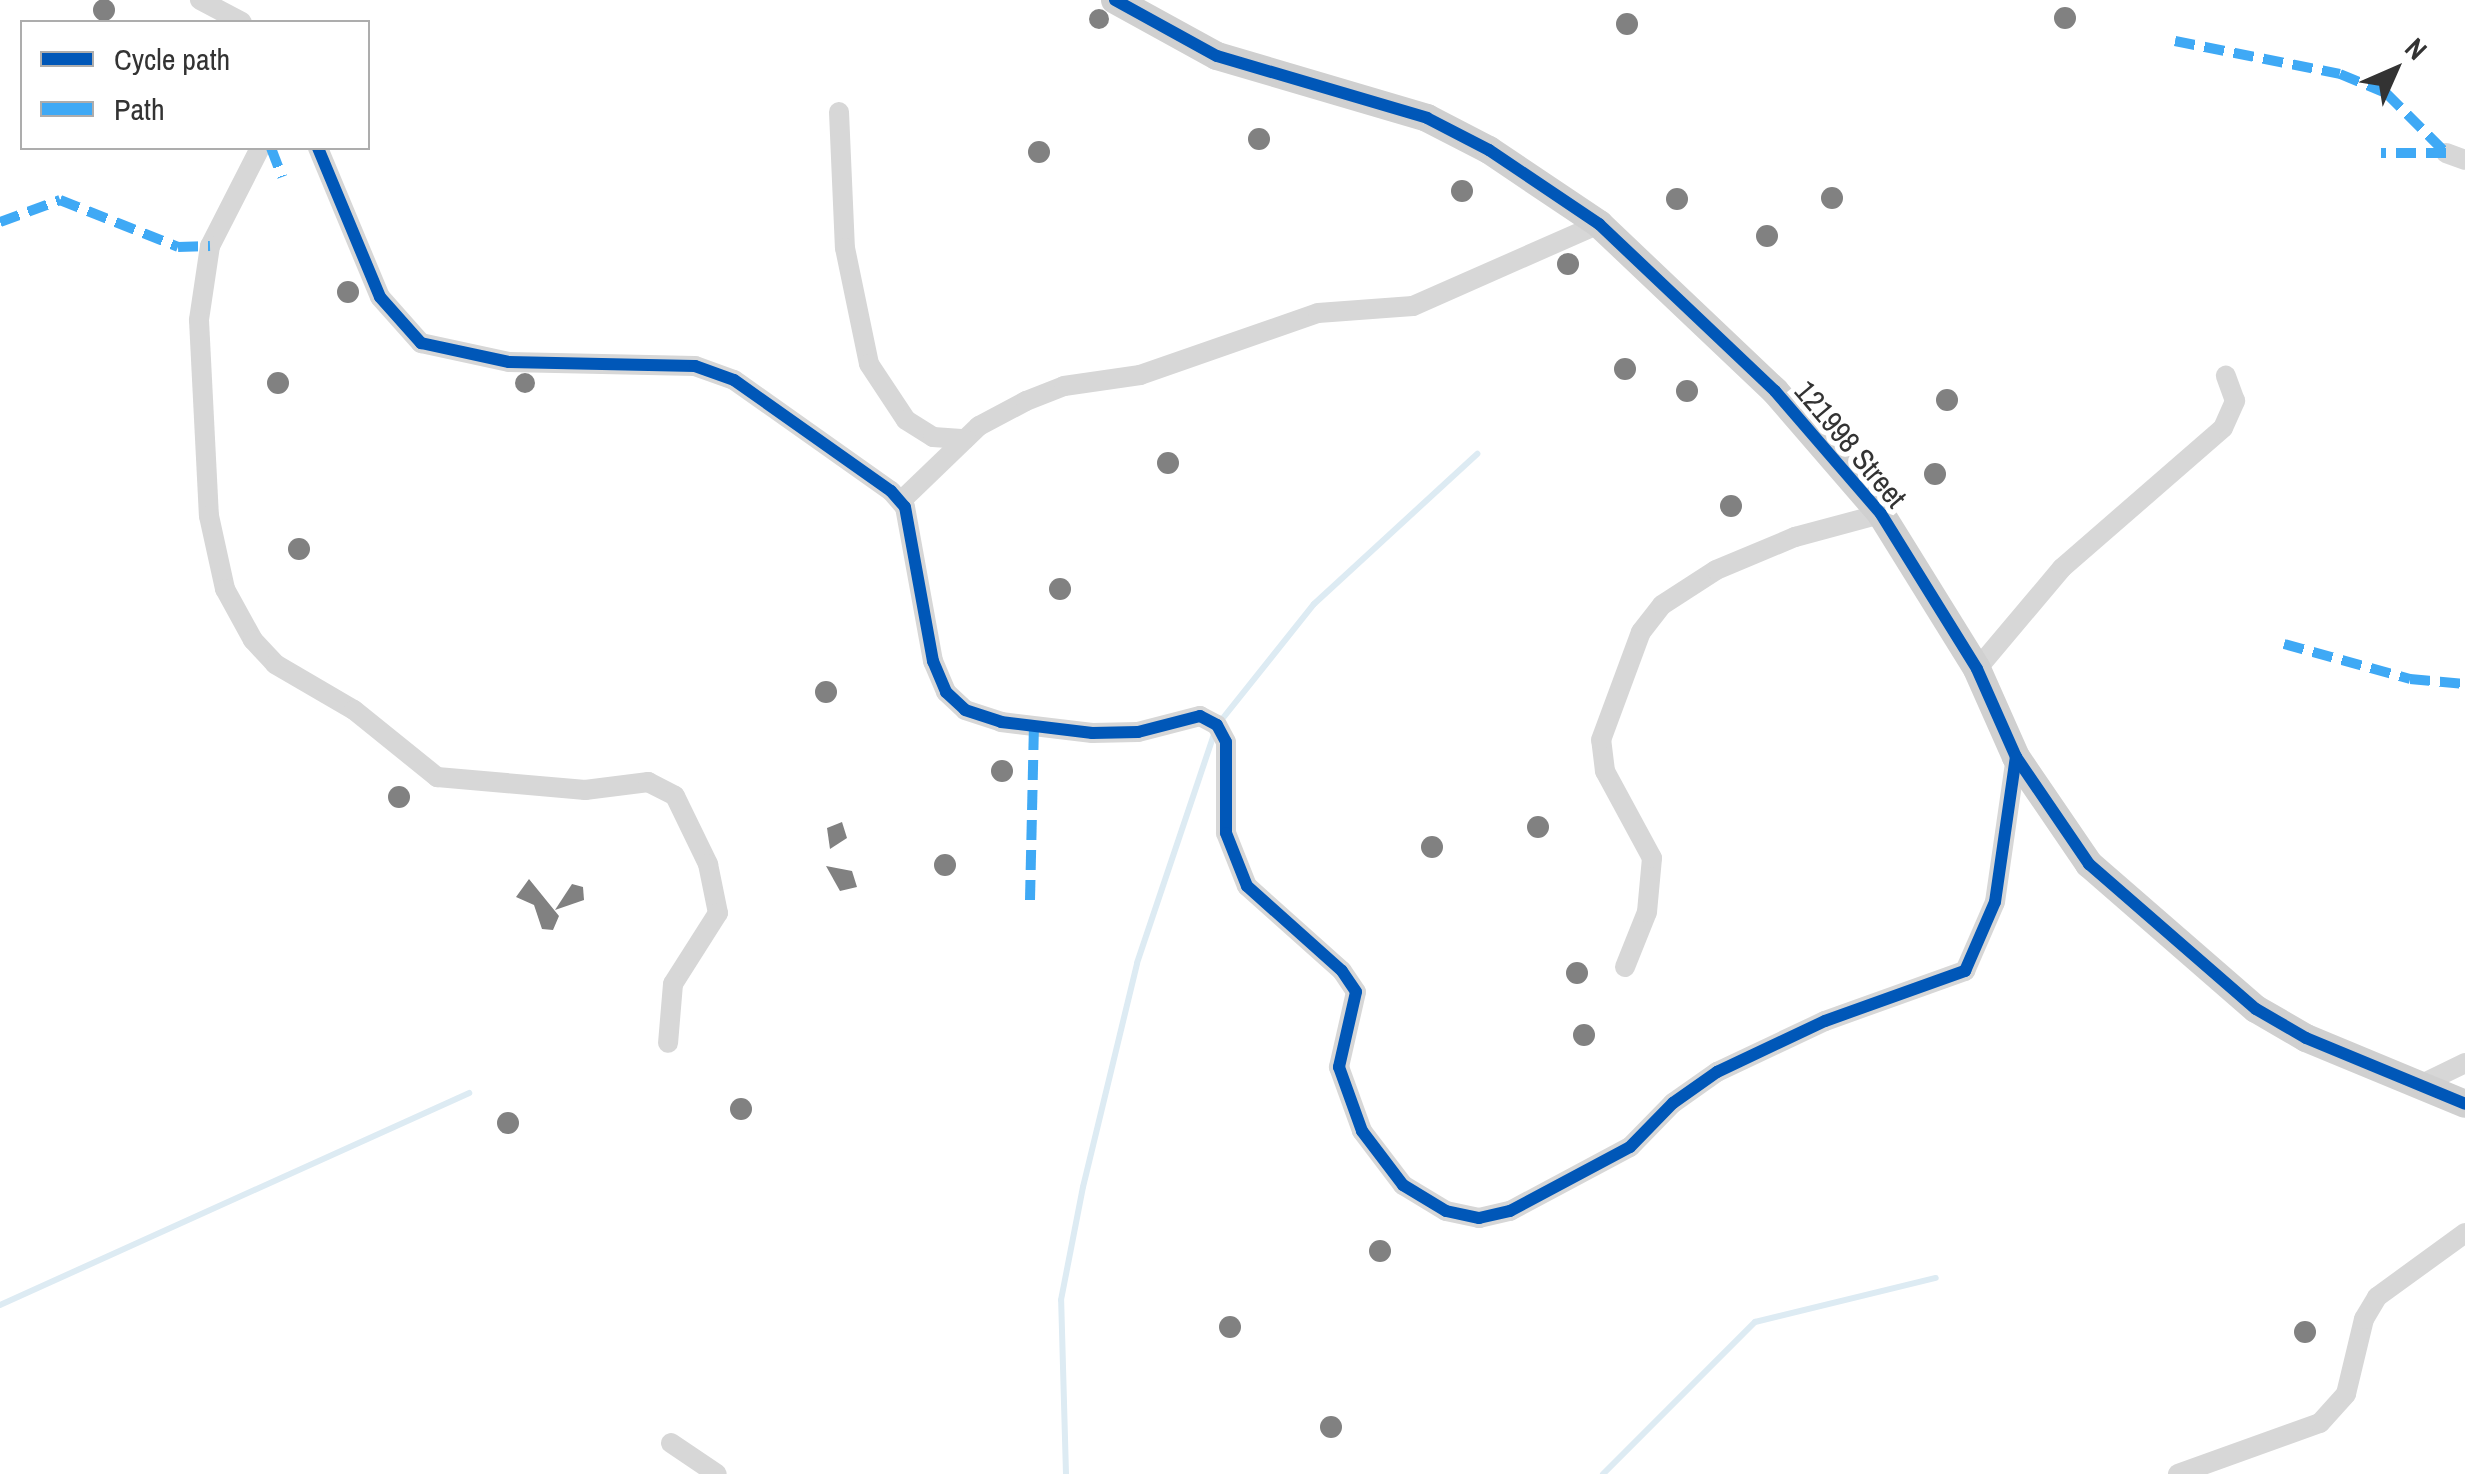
<!DOCTYPE html>
<style>
body{margin:0}
#map{position:relative;width:2465px;height:1474px;overflow:hidden;background:#fff;font-family:"Archivo Narrow",sans-serif}
div>[style]{position:absolute}
.stream>*{height:6px;margin:-3px;padding:0 3px;transform-origin:3px;border-radius:3px;background:#ddebf3}
.building>*{inset:0;background:#818181}
.round{border-radius:50%}
.street>*{height:20px;margin:-10px;padding:0 10px;transform-origin:10px;border-radius:10px;background:#d7d7d7}
.secondary>*{height:28px;margin:-14px;padding:0 14px;transform-origin:14px;border-radius:14px;background:#d0d0d0}
.quiet>*{height:10px;margin-top:-5px;transform-origin:0;background:repeating-linear-gradient(90deg,#3fa9f5 0 20px,transparent 0 30px)}
.cycleway>*{height:12px;margin:-6px;padding:0 6px;transform-origin:6px;border-radius:6px;background:#0057b8}
span{translate:-50% -50%;white-space:nowrap;text-align:center;line-height:1.15;-webkit-text-stroke:10px #fff;paint-order:stroke}
.street-label{font-size:30px;color:#333}
.legend{position:absolute;left:20px;top:20px;width:350px;height:130px;box-sizing:border-box;background:#fff;border:2px solid #adadad;margin:0;padding:12px 18px;list-style:none;font-size:30px;color:#333}
.legend li{display:flex;align-items:center;gap:20px;height:50px}
.legend b{width:50px;border:2px solid #adadad}
.north{position:absolute;left:2345px;top:20px;width:100px;height:100px;-webkit-text-stroke:8px #fff;paint-order:stroke;rotate:45deg;font-size:28px;font-weight:700;line-height:40px;text-align:center;color:#333}
.north::after{content:'';display:block;margin:auto;width:35px;height:45px;background:#333;clip-path:polygon(50% 0,100% 100%,50% 72%,0 100%)}
</style>
<div id="map">
<div class="stream">
<i style="left:1219px;top:723px;width:152px;rotate:-51.4deg"></i>
<i style="left:1314px;top:604px;width:222px;rotate:-42.6deg"></i>
<i style="left:0;top:1305px;width:515px;rotate:-24.32deg"></i>
<i style="left:1066px;top:1474px;width:174px;rotate:-91.6deg"></i>
<i style="left:1061px;top:1300px;width:115px;rotate:-79deg"></i>
<i style="left:1083px;top:1187px;width:230px;rotate:-76.4deg"></i>
<i style="left:1137px;top:963px;width:242px;rotate:-71.4deg"></i>
<i style="left:1603px;top:1474px;width:215px;rotate:-45deg"></i>
<i style="left:1755px;top:1322px;width:186px;rotate:-13.7deg"></i>
</div>
<div class="building">
<i class="round" style="left:93px;top:-1px;width:22px;height:22px"></i>
<i class="round" style="left:2054px;top:7px;width:22px;height:22px"></i>
<i class="round" style="left:1089px;top:9px;width:20px;height:20px"></i>
<i class="round" style="left:1616px;top:13px;width:22px;height:22px"></i>
<i class="round" style="left:1248px;top:128px;width:22px;height:22px"></i>
<i class="round" style="left:1028px;top:141px;width:22px;height:22px"></i>
<i class="round" style="left:1451px;top:180px;width:22px;height:22px"></i>
<i class="round" style="left:1821px;top:187px;width:22px;height:22px"></i>
<i class="round" style="left:1666px;top:188px;width:22px;height:22px"></i>
<i class="round" style="left:1756px;top:225px;width:22px;height:22px"></i>
<i class="round" style="left:1557px;top:253px;width:22px;height:22px"></i>
<i class="round" style="left:337px;top:281px;width:22px;height:22px"></i>
<i class="round" style="left:1614px;top:358px;width:22px;height:22px"></i>
<i class="round" style="left:267px;top:372px;width:22px;height:22px"></i>
<i class="round" style="left:515px;top:373px;width:20px;height:20px"></i>
<i class="round" style="left:1676px;top:380px;width:22px;height:22px"></i>
<i class="round" style="left:1936px;top:389px;width:22px;height:22px"></i>
<i class="round" style="left:1157px;top:452px;width:22px;height:22px"></i>
<i class="round" style="left:1924px;top:463px;width:22px;height:22px"></i>
<i class="round" style="left:1720px;top:495px;width:22px;height:22px"></i>
<i class="round" style="left:288px;top:538px;width:22px;height:22px"></i>
<i class="round" style="left:1049px;top:578px;width:22px;height:22px"></i>
<i class="round" style="left:815px;top:681px;width:22px;height:22px"></i>
<i class="round" style="left:991px;top:760px;width:22px;height:22px"></i>
<i class="round" style="left:388px;top:786px;width:22px;height:22px"></i>
<i class="round" style="left:1527px;top:816px;width:22px;height:22px"></i>
<i style="clip-path:polygon(842px 822px,847px 838px,830px 849px,827px 828px)"></i>
<i class="round" style="left:1421px;top:836px;width:22px;height:22px"></i>
<i class="round" style="left:934px;top:854px;width:22px;height:22px"></i>
<i style="clip-path:polygon(826px 866px,852px 871px,857px 887px,840px 891px)"></i>
<i style="clip-path:polygon(529px 879px,559px 916px,553px 930px,542px 929px,534px 905px,516px 897px)"></i>
<i style="clip-path:polygon(572px 884px,583px 887px,584px 900px,555px 910px)"></i>
<i class="round" style="left:1566px;top:962px;width:22px;height:22px"></i>
<i class="round" style="left:1573px;top:1024px;width:22px;height:22px"></i>
<i class="round" style="left:730px;top:1098px;width:22px;height:22px"></i>
<i class="round" style="left:497px;top:1112px;width:22px;height:22px"></i>
<i class="round" style="left:1369px;top:1240px;width:22px;height:22px"></i>
<i class="round" style="left:1219px;top:1316px;width:22px;height:22px"></i>
<i class="round" style="left:2294px;top:1321px;width:22px;height:22px"></i>
<i class="round" style="left:1320px;top:1416px;width:22px;height:22px"></i>
</div>
<div class="street">
<i style="left:200px;top:0;width:47px;rotate:27.6deg"></i>
<i style="left:839px;top:112px;width:136px;rotate:87.5deg"></i>
<i style="left:845px;top:248px;width:118px;rotate:78.3deg"></i>
<i style="left:869px;top:364px;width:67px;rotate:56.5deg"></i>
<i style="left:906px;top:420px;width:32px;rotate:32deg"></i>
<i style="left:933px;top:437px;width:32px;rotate:4deg"></i>
<i style="left:260px;top:148px;width:110px;rotate:117deg"></i>
<i style="left:210px;top:246px;width:75px;rotate:98.5deg"></i>
<i style="left:199px;top:320px;width:196px;rotate:87.1deg"></i>
<i style="left:209px;top:516px;width:75px;rotate:77.6deg"></i>
<i style="left:225px;top:589px;width:58px;rotate:61.2deg"></i>
<i style="left:253px;top:640px;width:33px;rotate:47deg"></i>
<i style="left:275px;top:664px;width:91px;rotate:30.2deg"></i>
<i style="left:354px;top:710px;width:107px;rotate:38.9deg"></i>
<i style="left:437px;top:777px;width:149px;rotate:5deg"></i>
<i style="left:585px;top:790px;width:64px;rotate:-7.2deg"></i>
<i style="left:648px;top:782px;width:30px;rotate:27deg"></i>
<i style="left:675px;top:796px;width:76px;rotate:64.1deg"></i>
<i style="left:708px;top:864px;width:50px;rotate:78.5deg"></i>
<i style="left:718px;top:913px;width:84px;rotate:122.4deg"></i>
<i style="left:673px;top:984px;width:59px;rotate:94.8deg"></i>
<i style="left:318px;top:148px;width:161px;rotate:67.4deg"></i>
<i style="left:380px;top:297px;width:62px;rotate:48.3deg"></i>
<i style="left:421px;top:343px;width:90px;rotate:12.2deg"></i>
<i style="left:509px;top:362px;width:186px;rotate:1.2deg"></i>
<i style="left:695px;top:366px;width:41px;rotate:19.7deg"></i>
<i style="left:734px;top:380px;width:192px;rotate:35.3deg"></i>
<i style="left:891px;top:491px;width:21px;rotate:49deg"></i>
<i style="left:905px;top:507px;width:157px;rotate:79.7deg"></i>
<i style="left:933px;top:661px;width:34px;rotate:67deg"></i>
<i style="left:946px;top:692px;width:26px;rotate:43deg"></i>
<i style="left:965px;top:710px;width:38px;rotate:18deg"></i>
<i style="left:1001px;top:722px;width:92px;rotate:6.9deg"></i>
<i style="left:1092px;top:733px;width:46px;rotate:-1.2deg"></i>
<i style="left:1138px;top:732px;width:64px;rotate:-14.5deg"></i>
<i style="left:1200px;top:716px;width:19px;rotate:28deg"></i>
<i style="left:1217px;top:725px;width:19px;rotate:62deg"></i>
<i style="left:1226px;top:742px;width:91px;rotate:90deg"></i>
<i style="left:1226px;top:833px;width:57px;rotate:68.4deg"></i>
<i style="left:1247px;top:886px;width:127px;rotate:41.8deg"></i>
<i style="left:1342px;top:971px;width:25px;rotate:56deg"></i>
<i style="left:1356px;top:992px;width:77px;rotate:102.8deg"></i>
<i style="left:1339px;top:1067px;width:68px;rotate:70.2deg"></i>
<i style="left:1362px;top:1131px;width:68px;rotate:52.8deg"></i>
<i style="left:1403px;top:1185px;width:50px;rotate:31.2deg"></i>
<i style="left:1446px;top:1211px;width:34px;rotate:12deg"></i>
<i style="left:1479px;top:1218px;width:32px;rotate:-13deg"></i>
<i style="left:1510px;top:1211px;width:136px;rotate:-28.1deg"></i>
<i style="left:1630px;top:1147px;width:62px;rotate:-45.7deg"></i>
<i style="left:1673px;top:1103px;width:54px;rotate:-35.2deg"></i>
<i style="left:1717px;top:1072px;width:119px;rotate:-25.3deg"></i>
<i style="left:1825px;top:1021px;width:149px;rotate:-19.7deg"></i>
<i style="left:1965px;top:971px;width:75px;rotate:-66.5deg"></i>
<i style="left:1995px;top:902px;width:147px;rotate:-81.8deg"></i>
<i style="left:2446px;top:153px;width:20px;rotate:20deg"></i>
<i style="left:901px;top:501px;width:108px;rotate:-43.9deg"></i>
<i style="left:979px;top:426px;width:53px;rotate:-28deg"></i>
<i style="left:1026px;top:401px;width:41px;rotate:-21.5deg"></i>
<i style="left:1064px;top:386px;width:77px;rotate:-8.2deg"></i>
<i style="left:1140px;top:375px;width:188px;rotate:-19.2deg"></i>
<i style="left:1318px;top:313px;width:95px;rotate:-4.2deg"></i>
<i style="left:1413px;top:306px;width:203px;rotate:-23.8deg"></i>
<i style="left:1977px;top:669px;width:132px;rotate:-49.9deg"></i>
<i style="left:2062px;top:568px;width:213px;rotate:-41deg"></i>
<i style="left:2223px;top:428px;width:30px;rotate:-66deg"></i>
<i style="left:2235px;top:401px;width:27px;rotate:-110deg"></i>
<i style="left:1625px;top:967px;width:59px;rotate:-68.2deg"></i>
<i style="left:1647px;top:912px;width:54px;rotate:-84.7deg"></i>
<i style="left:1652px;top:858px;width:99px;rotate:-118.4deg"></i>
<i style="left:1605px;top:771px;width:31px;rotate:-97deg"></i>
<i style="left:1601px;top:740px;width:115px;rotate:-69.7deg"></i>
<i style="left:1641px;top:632px;width:34px;rotate:-52deg"></i>
<i style="left:1662px;top:605px;width:64px;rotate:-32.9deg"></i>
<i style="left:1716px;top:570px;width:86px;rotate:-22.7deg"></i>
<i style="left:1795px;top:537px;width:89px;rotate:-15deg"></i>
<i style="left:2422px;top:1084px;width:48px;rotate:-26deg"></i>
<i style="left:671px;top:1443px;width:55px;rotate:34deg"></i>
<i style="left:2178px;top:1474px;width:151px;rotate:-19.8deg"></i>
<i style="left:2320px;top:1423px;width:39px;rotate:-48deg"></i>
<i style="left:2346px;top:1394px;width:77px;rotate:-76.5deg"></i>
<i style="left:2364px;top:1319px;width:26px;rotate:-59deg"></i>
<i style="left:2377px;top:1297px;width:109px;rotate:-36deg"></i>
</div>
<div class="secondary">
<i style="left:1115px;top:0;width:116px;rotate:28.8deg"></i>
<i style="left:1217px;top:56px;width:219px;rotate:16.4deg"></i>
<i style="left:1427px;top:118px;width:70px;rotate:27.3deg"></i>
<i style="left:1489px;top:150px;width:133px;rotate:33.9deg"></i>
<i style="left:1599px;top:224px;width:243px;rotate:43.5deg"></i>
<i style="left:1775px;top:391px;width:162px;rotate:49.2deg"></i>
<i style="left:1881px;top:514px;width:182px;rotate:58.2deg"></i>
<i style="left:1977px;top:669px;width:96px;rotate:66.1deg"></i>
<i style="left:2016px;top:757px;width:130px;rotate:55.7deg"></i>
<i style="left:2089px;top:864px;width:221px;rotate:41deg"></i>
<i style="left:2256px;top:1009px;width:58px;rotate:30.1deg"></i>
<i style="left:2306px;top:1038px;width:172px;rotate:22.5deg"></i>
</div>
<div class="quiet">
<i style="left:2175px;top:41px;width:168px;rotate:11.3deg"></i>
<i style="left:2340px;top:74px;width:50px;rotate:22.4deg"></i>
<i style="left:2386px;top:93px;width:85px;rotate:45deg"></i>
<i style="left:2446px;top:153px;width:65px;rotate:180deg"></i>
<i style="left:271px;top:148px;width:31px;rotate:69deg"></i>
<i style="left:0;top:222px;width:64px;rotate:-20.1deg"></i>
<i style="left:60px;top:200px;width:127px;rotate:21.7deg"></i>
<i style="left:178px;top:247px;width:32px;rotate:-2deg"></i>
<i style="left:2284px;top:644px;width:131px;rotate:15.5deg"></i>
<i style="left:2410px;top:679px;width:55px;rotate:5.2deg"></i>
<i style="left:1030px;top:900px;width:174px;rotate:-88.7deg"></i>
</div>
<div class="cycleway">
<i style="left:1115px;top:0;width:116px;rotate:28.8deg"></i>
<i style="left:1217px;top:56px;width:219px;rotate:16.4deg"></i>
<i style="left:1427px;top:118px;width:70px;rotate:27.3deg"></i>
<i style="left:1489px;top:150px;width:133px;rotate:33.9deg"></i>
<i style="left:1599px;top:224px;width:243px;rotate:43.5deg"></i>
<i style="left:1775px;top:391px;width:162px;rotate:49.2deg"></i>
<i style="left:1881px;top:514px;width:182px;rotate:58.2deg"></i>
<i style="left:1977px;top:669px;width:96px;rotate:66.1deg"></i>
<i style="left:2016px;top:757px;width:130px;rotate:55.7deg"></i>
<i style="left:2089px;top:864px;width:221px;rotate:41deg"></i>
<i style="left:2256px;top:1009px;width:58px;rotate:30.1deg"></i>
<i style="left:2306px;top:1038px;width:172px;rotate:22.5deg"></i>
<i style="left:318px;top:148px;width:161px;rotate:67.4deg"></i>
<i style="left:380px;top:297px;width:62px;rotate:48.3deg"></i>
<i style="left:421px;top:343px;width:90px;rotate:12.2deg"></i>
<i style="left:509px;top:362px;width:186px;rotate:1.2deg"></i>
<i style="left:695px;top:366px;width:41px;rotate:19.7deg"></i>
<i style="left:734px;top:380px;width:192px;rotate:35.3deg"></i>
<i style="left:891px;top:491px;width:21px;rotate:49deg"></i>
<i style="left:905px;top:507px;width:157px;rotate:79.7deg"></i>
<i style="left:933px;top:661px;width:34px;rotate:67deg"></i>
<i style="left:946px;top:692px;width:26px;rotate:43deg"></i>
<i style="left:965px;top:710px;width:38px;rotate:18deg"></i>
<i style="left:1001px;top:722px;width:92px;rotate:6.9deg"></i>
<i style="left:1092px;top:733px;width:46px;rotate:-1.2deg"></i>
<i style="left:1138px;top:732px;width:64px;rotate:-14.5deg"></i>
<i style="left:1200px;top:716px;width:19px;rotate:28deg"></i>
<i style="left:1217px;top:725px;width:19px;rotate:62deg"></i>
<i style="left:1226px;top:742px;width:91px;rotate:90deg"></i>
<i style="left:1226px;top:833px;width:57px;rotate:68.4deg"></i>
<i style="left:1247px;top:886px;width:127px;rotate:41.8deg"></i>
<i style="left:1342px;top:971px;width:25px;rotate:56deg"></i>
<i style="left:1356px;top:992px;width:77px;rotate:102.8deg"></i>
<i style="left:1339px;top:1067px;width:68px;rotate:70.2deg"></i>
<i style="left:1362px;top:1131px;width:68px;rotate:52.8deg"></i>
<i style="left:1403px;top:1185px;width:50px;rotate:31.2deg"></i>
<i style="left:1446px;top:1211px;width:34px;rotate:12deg"></i>
<i style="left:1479px;top:1218px;width:32px;rotate:-13deg"></i>
<i style="left:1510px;top:1211px;width:136px;rotate:-28.1deg"></i>
<i style="left:1630px;top:1147px;width:62px;rotate:-45.7deg"></i>
<i style="left:1673px;top:1103px;width:54px;rotate:-35.2deg"></i>
<i style="left:1717px;top:1072px;width:119px;rotate:-25.3deg"></i>
<i style="left:1825px;top:1021px;width:149px;rotate:-19.7deg"></i>
<i style="left:1965px;top:971px;width:75px;rotate:-66.5deg"></i>
<i style="left:1995px;top:902px;width:147px;rotate:-81.8deg"></i>
</div>
<div class="street-label">
<span style="left:1851px;top:444px;rotate:50deg">121998 Street</span>
</div>
<ul class="legend">
<li><b style="height:12px;background:#0057b8"></b>Cycle path</li>
<li><b style="height:12px;background:#3fa9f5"></b>Path</li>
</ul>
<div class="north">N</div>
</div>
